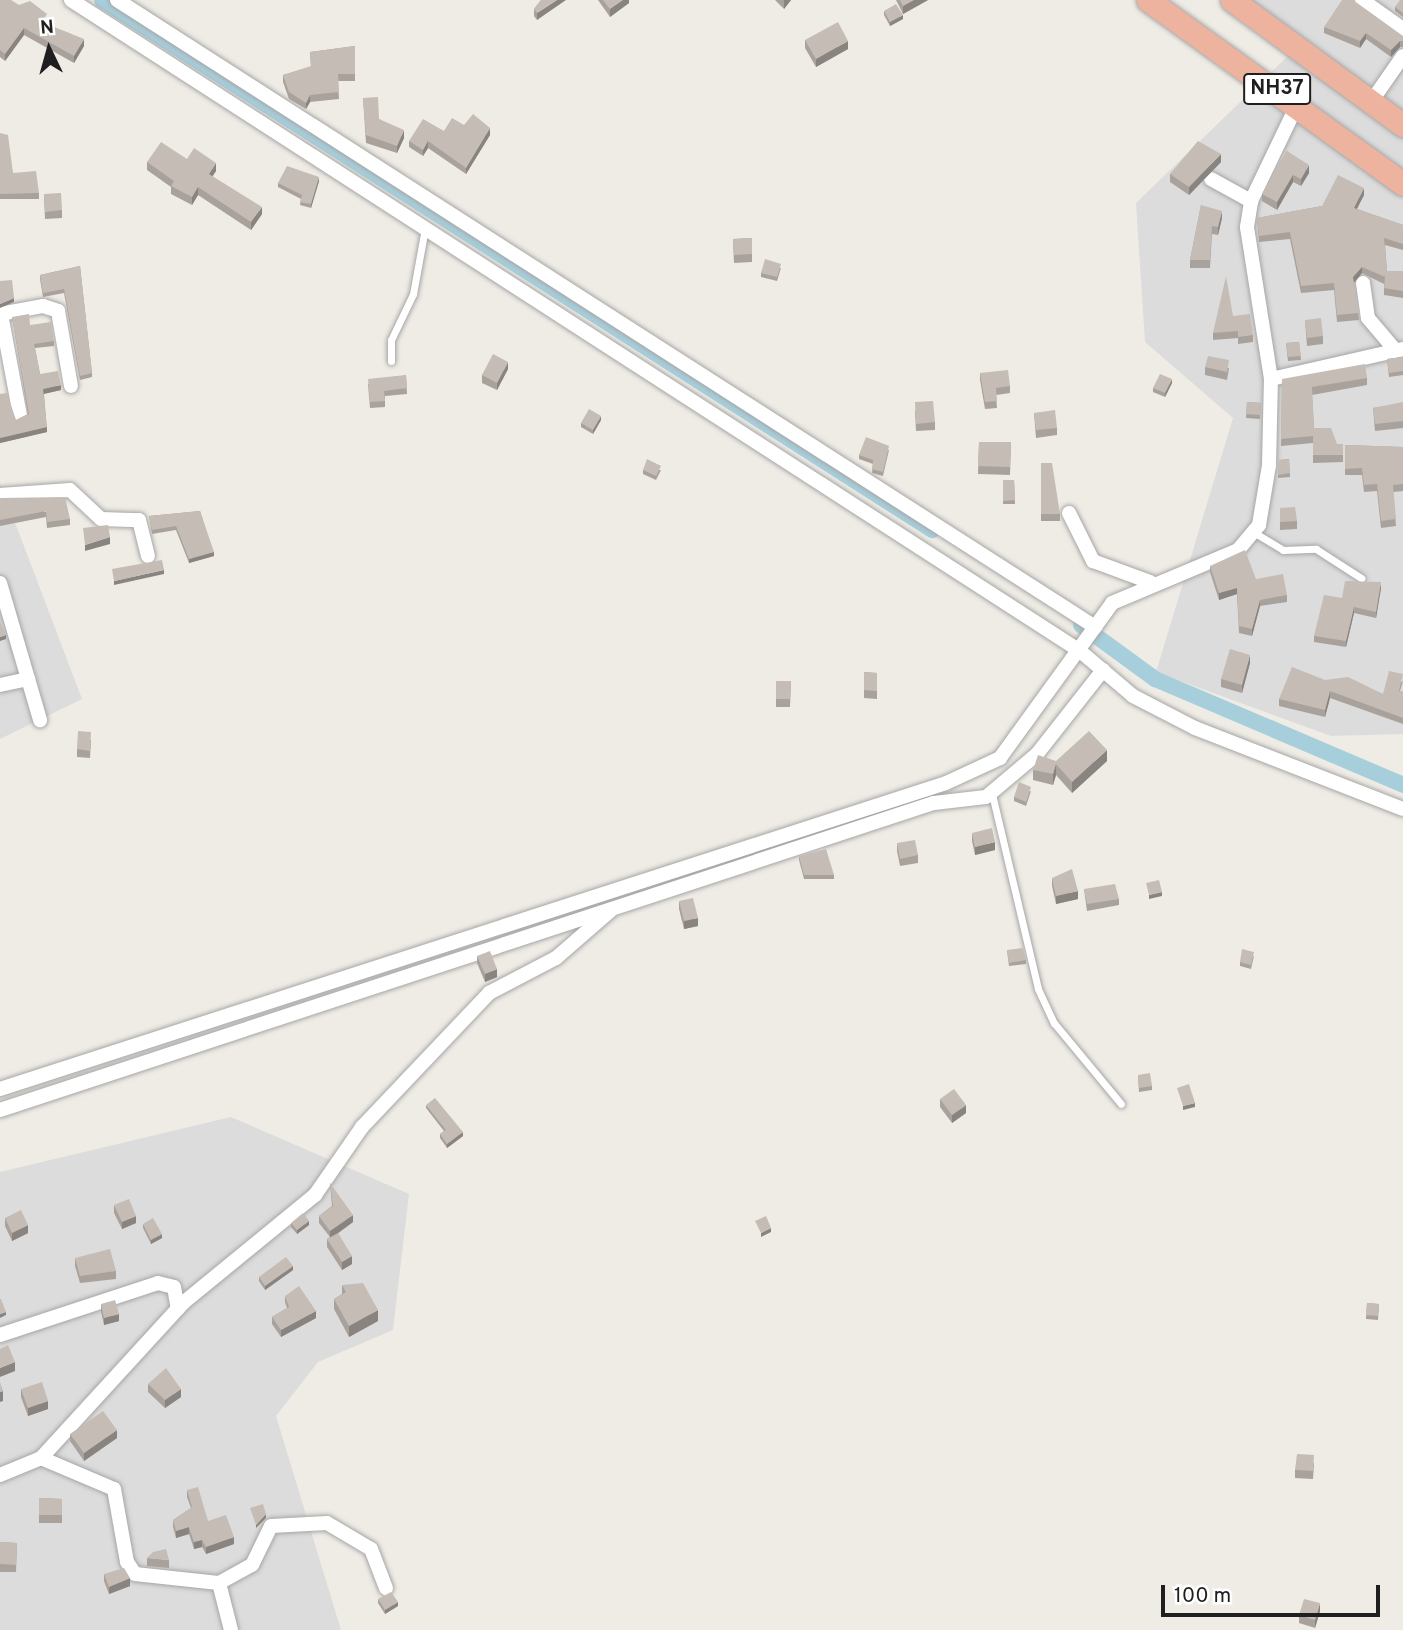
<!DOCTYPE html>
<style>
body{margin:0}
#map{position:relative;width:1403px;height:1630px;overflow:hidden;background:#efece5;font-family:Overpass,sans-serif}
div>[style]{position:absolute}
.residential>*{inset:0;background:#dddcdc}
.canal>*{height:16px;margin:-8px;padding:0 8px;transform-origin:8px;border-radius:8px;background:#a7cedb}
.roads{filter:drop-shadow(0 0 2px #a6a6a6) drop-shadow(0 0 2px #a6a6a6)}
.service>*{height:7px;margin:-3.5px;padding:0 3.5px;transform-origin:3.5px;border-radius:3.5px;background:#fff}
.minor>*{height:14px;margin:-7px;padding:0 7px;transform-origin:7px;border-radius:7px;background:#fff}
.trunk>*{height:23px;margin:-11.5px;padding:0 11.5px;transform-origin:11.5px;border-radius:11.5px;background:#eeb39e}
.wall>*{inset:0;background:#a9a29c}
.shaded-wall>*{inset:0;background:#89847f}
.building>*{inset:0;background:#c4bcb5}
span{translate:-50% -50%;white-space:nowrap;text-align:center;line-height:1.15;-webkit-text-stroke:5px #fff;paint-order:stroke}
.shield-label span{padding:2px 5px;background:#fff;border:2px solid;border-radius:5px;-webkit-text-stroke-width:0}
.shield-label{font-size:21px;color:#1f1f1f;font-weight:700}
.north{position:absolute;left:14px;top:14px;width:70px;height:70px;-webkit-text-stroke:5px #fff;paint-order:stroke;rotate:355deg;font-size:19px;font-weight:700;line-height:28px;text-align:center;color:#1f1f1f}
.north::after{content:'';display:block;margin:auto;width:24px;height:32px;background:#1f1f1f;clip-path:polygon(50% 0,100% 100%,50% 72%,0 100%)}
.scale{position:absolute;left:1161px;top:1585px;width:219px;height:32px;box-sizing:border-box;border:4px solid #1f1f1f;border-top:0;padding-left:9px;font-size:21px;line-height:24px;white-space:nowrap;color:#1f1f1f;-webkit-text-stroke:5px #fff;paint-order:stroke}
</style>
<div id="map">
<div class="residential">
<i style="clip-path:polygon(1238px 0,1403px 0,1403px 734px,1331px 736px,1156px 672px,1233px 418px,1145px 342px,1136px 203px,1294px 50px)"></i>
<i style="clip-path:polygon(0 483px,82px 699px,0 739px)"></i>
<i style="clip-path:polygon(231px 1117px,409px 1194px,393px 1330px,318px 1362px,276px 1416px,341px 1630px,0 1630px,0 1172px)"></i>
</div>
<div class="canal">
<i style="left:102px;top:0;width:985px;rotate:32.56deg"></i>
<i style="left:1081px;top:625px;width:92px;rotate:36.1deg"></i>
<i style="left:1155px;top:679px;width:270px;rotate:23.1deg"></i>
</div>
<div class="roads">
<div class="service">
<i style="left:391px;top:361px;width:21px;rotate:-90deg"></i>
<i style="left:391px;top:340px;width:51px;rotate:-64.4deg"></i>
<i style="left:413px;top:294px;width:67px;rotate:-79.7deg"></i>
<i style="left:1255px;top:533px;width:33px;rotate:31deg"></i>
<i style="left:1283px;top:550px;width:33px;rotate:-2deg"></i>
<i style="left:1316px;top:549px;width:54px;rotate:32.8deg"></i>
<i style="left:992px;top:794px;width:200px;rotate:76.7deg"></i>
<i style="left:1038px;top:989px;width:38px;rotate:65deg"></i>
<i style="left:1054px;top:1023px;width:105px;rotate:50.4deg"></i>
</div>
<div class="minor">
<i style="left:71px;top:0;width:1201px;rotate:32.83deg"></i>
<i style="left:1080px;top:651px;width:70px;rotate:40.3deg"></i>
<i style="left:1133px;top:696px;width:70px;rotate:27.3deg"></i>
<i style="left:1195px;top:728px;width:223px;rotate:21.3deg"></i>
<i style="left:117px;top:0;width:1162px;rotate:32.66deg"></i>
<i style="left:1362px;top:0;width:50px;rotate:35.3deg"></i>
<i style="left:1371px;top:102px;width:56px;rotate:-55.2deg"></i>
<i style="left:1211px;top:179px;width:46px;rotate:28.8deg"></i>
<i style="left:1363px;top:283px;width:35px;rotate:82deg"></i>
<i style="left:1368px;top:318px;width:42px;rotate:49.8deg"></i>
<i style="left:0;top:314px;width:44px;rotate:-10.5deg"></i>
<i style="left:43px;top:306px;width:16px;rotate:18deg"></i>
<i style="left:58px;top:311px;width:76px;rotate:80.2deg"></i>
<i style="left:1px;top:314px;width:104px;rotate:79.4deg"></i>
<i style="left:1271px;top:379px;width:135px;rotate:-12.8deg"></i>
<i style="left:0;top:495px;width:70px;rotate:-4.1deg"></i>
<i style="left:70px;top:490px;width:42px;rotate:43.1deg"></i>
<i style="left:101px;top:519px;width:38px;rotate:2deg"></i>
<i style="left:139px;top:520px;width:37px;rotate:76deg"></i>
<i style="left:1069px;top:513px;width:54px;rotate:63.4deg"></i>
<i style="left:1093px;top:561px;width:61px;rotate:20.2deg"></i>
<i style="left:0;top:583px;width:143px;rotate:73.7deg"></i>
<i style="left:0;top:685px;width:29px;rotate:-12deg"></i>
<i style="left:0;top:1089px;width:994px;rotate:-17.92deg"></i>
<i style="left:946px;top:783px;width:60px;rotate:-24.8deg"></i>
<i style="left:1000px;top:758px;width:191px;rotate:-54.1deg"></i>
<i style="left:1112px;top:603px;width:137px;rotate:-22.8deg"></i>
<i style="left:1238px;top:550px;width:33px;rotate:-50deg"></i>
<i style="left:1259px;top:525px;width:61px;rotate:-80.5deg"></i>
<i style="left:1269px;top:465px;width:86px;rotate:-88.7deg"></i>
<i style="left:1271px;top:379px;width:154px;rotate:-99deg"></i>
<i style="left:1247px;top:227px;width:26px;rotate:-81deg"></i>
<i style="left:1251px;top:201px;width:109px;rotate:-64.4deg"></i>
<i style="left:0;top:1110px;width:983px;rotate:-18.2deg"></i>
<i style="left:934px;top:803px;width:52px;rotate:-6.6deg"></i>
<i style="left:986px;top:797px;width:67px;rotate:-40.1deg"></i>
<i style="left:1037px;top:754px;width:107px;rotate:-51.8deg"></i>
<i style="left:0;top:1335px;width:166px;rotate:-18.2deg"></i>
<i style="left:158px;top:1283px;width:16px;rotate:14deg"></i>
<i style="left:174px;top:1287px;width:22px;rotate:80deg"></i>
<i style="left:41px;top:1458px;width:79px;rotate:23deg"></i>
<i style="left:114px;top:1489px;width:74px;rotate:79.9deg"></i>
<i style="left:127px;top:1562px;width:14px;rotate:56deg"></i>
<i style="left:135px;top:1574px;width:84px;rotate:6.1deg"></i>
<i style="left:219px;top:1583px;width:38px;rotate:-29deg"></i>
<i style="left:252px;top:1565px;width:43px;rotate:-64deg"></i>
<i style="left:271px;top:1526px;width:56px;rotate:-3.1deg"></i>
<i style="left:327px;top:1523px;width:51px;rotate:30.6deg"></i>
<i style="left:371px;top:1549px;width:42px;rotate:69deg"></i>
<i style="left:0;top:1475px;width:44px;rotate:-22.5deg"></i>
<i style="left:41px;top:1458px;width:210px;rotate:-47.5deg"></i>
<i style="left:183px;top:1303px;width:171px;rotate:-39.3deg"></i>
<i style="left:315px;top:1195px;width:83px;rotate:-55.3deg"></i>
<i style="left:362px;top:1127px;width:185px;rotate:-46.5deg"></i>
<i style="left:489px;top:993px;width:76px;rotate:-27.6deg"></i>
<i style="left:556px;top:958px;width:72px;rotate:-41deg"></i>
<i style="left:219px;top:1583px;width:49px;rotate:75.7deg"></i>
</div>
<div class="trunk">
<i style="left:1148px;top:0;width:314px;rotate:35.8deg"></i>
<i style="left:1232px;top:0;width:212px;rotate:36.2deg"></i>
</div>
</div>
<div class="wall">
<i style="clip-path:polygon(0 0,19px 5px,47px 21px,46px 23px,84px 46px,74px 63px,24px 35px,5px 61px,0 57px)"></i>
<i style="clip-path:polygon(541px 0,537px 20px,534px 16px,534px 9px)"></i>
<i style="clip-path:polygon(598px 0,629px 0,629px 3px,610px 17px)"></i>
<i style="clip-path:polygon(775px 0,791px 0,784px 9px)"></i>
<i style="clip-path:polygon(896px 0,928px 0,903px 14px)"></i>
<i style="clip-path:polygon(1403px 0,1403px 17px,1395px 11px,1395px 7px)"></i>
<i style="clip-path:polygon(884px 11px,903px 19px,890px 26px,884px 15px)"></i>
<i style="clip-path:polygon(1324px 27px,1403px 36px,1403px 47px,1400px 47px,1391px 57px,1366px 39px,1360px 48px,1324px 33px)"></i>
<i style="clip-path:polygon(805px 40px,848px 49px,816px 67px,805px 48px)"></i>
<i style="clip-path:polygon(355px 46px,355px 81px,338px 81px,339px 99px,310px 102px,306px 109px,289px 99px,283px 82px,283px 75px,311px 67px,310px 52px)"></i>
<i style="clip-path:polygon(363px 98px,379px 119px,404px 138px,397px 153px,366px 143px)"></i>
<i style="clip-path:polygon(464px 125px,490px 135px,466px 174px,428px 148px,423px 156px,409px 147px,409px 141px)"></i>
<i style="clip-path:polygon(0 133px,13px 173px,39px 193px,39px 199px,0 199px)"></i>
<i style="clip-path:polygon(1287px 151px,1309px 173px,1301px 186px,1293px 182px,1277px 210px,1262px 201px,1262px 194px)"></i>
<i style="clip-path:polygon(187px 159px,216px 171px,212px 176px,262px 214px,251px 230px,198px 195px,192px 205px,171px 194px,171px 187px,147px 170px,147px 162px)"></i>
<i style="clip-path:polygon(1221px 162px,1189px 195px,1170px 182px,1170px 174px)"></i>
<i style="clip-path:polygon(319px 181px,311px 208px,300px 205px,301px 199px,278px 187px,278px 183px)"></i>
<i style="clip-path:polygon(44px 194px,62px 210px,62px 218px,45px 219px)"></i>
<i style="clip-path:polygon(1364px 195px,1357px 209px,1403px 225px,1403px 250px,1385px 245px,1387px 271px,1403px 271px,1403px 298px,1384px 295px,1384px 284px,1362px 273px,1354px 283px,1359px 320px,1337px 322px,1334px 290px,1301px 293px,1290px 239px,1259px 242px,1257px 218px,1322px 206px)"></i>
<i style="clip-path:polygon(1201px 205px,1222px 218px,1218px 235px,1212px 234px,1210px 268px,1190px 268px,1190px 260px)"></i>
<i style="clip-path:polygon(752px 238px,752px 262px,734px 263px,733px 239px)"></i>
<i style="clip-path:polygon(80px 266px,92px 373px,92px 377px,80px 380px,64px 293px,43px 297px,40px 279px,40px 275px)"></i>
<i style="clip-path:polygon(781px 268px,777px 281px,761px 277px,761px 273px)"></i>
<i style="clip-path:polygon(1233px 316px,1253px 335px,1253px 342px,1238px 344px,1238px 338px,1213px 340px,1213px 333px)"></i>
<i style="clip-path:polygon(12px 317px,30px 325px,54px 341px,54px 346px,35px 348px,40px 374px,61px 390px,44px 394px,47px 432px,0 443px,0 394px,16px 420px,28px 414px)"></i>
<i style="clip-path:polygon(1305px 320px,1323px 336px,1323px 344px,1307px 346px)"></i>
<i style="clip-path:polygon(1299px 342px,1301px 360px,1288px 361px,1286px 343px)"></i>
<i style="clip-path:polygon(1403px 357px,1403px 375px,1389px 377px,1387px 359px)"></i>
<i style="clip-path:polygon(1205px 367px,1229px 368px,1227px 380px,1205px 375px)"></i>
<i style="clip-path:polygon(508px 369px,497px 390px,482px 383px,482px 375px)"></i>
<i style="clip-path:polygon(980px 373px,1010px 386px,1010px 393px,996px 395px,997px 408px,985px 409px,980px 380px)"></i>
<i style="clip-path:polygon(406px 375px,407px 394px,385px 396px,385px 407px,370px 408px,368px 384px)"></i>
<i style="clip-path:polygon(1367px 378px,1367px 385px,1312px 395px,1314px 428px,1337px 444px,1343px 455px,1343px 462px,1313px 463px,1313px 443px,1281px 446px,1282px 379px)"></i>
<i style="clip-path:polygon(1172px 383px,1165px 397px,1153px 392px,1153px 388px)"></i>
<i style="clip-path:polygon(1247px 402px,1261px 403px,1260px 419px,1246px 418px)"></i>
<i style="clip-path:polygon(1403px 403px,1403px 428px,1375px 431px,1373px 408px)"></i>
<i style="clip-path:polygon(915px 410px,935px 422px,935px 430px,916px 431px)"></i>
<i style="clip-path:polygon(1034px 413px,1057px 428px,1057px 435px,1036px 438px)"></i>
<i style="clip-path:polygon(601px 420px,593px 434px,581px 427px,581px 423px)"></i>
<i style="clip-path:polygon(979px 442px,1011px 442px,1010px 475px,978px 474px)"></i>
<i style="clip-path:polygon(1345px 445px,1403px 447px,1403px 491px,1393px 492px,1396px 526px,1381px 528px,1377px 491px,1364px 492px,1362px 475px,1345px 475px)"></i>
<i style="clip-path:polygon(889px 450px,883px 476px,872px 473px,873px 464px,859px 459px,859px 455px)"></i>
<i style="clip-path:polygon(1289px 459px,1290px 477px,1278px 478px,1279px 460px)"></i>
<i style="clip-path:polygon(1041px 463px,1060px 514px,1060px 521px,1041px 521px)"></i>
<i style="clip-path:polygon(643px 470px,661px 470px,656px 480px,643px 474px)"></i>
<i style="clip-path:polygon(1003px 480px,1014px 480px,1015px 504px,1003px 504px)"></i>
<i style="clip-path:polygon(0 498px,70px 519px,70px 525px,47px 528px,46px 517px,0 526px)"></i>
<i style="clip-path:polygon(1280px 508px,1297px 521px,1297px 529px,1280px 530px)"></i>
<i style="clip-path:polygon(200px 511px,214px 556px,189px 563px,176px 530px,152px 534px,149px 516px)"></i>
<i style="clip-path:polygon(1210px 566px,1256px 579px,1287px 595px,1287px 602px,1260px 606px,1252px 636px,1239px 633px,1237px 594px,1219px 600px,1210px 572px)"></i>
<i style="clip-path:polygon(1381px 588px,1376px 618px,1354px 613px,1346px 647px,1314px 642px,1314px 636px,1342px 598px)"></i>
<i style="clip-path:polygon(1250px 663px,1242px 693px,1221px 687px,1221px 679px)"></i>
<i style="clip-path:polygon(864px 672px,877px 673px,877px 699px,864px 698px)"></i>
<i style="clip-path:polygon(1325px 680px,1383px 694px,1403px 681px,1400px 691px,1403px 692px,1403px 724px,1330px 698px,1325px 717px,1279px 706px,1279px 699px)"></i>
<i style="clip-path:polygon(776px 681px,791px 681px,790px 707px,776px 707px)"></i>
<i style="clip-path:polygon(91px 740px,90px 758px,77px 757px,77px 749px)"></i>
<i style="clip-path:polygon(1056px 761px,1107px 761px,1072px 793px,1056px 775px,1053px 785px,1033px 780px,1033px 770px)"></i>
<i style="clip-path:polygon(1031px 791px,1026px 806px,1014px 801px,1014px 797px)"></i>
<i style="clip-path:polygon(972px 833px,995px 850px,975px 855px,972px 841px)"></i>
<i style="clip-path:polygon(897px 843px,918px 855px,918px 863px,900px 866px,897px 851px)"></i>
<i style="clip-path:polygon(799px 856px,834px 875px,834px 879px,804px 879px,799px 860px)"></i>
<i style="clip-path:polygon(1052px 878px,1078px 899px,1056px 904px,1052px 886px)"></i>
<i style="clip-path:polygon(1084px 889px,1119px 899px,1119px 905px,1087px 911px)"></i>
<i style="clip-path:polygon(679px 901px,698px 926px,684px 929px,679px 909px)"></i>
<i style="clip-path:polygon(1007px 950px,1026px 960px,1026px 964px,1009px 966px)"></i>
<i style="clip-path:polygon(477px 956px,497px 977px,485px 982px,477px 963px)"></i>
<i style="clip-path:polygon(1254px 956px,1251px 969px,1240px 966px,1240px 962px)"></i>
<i style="clip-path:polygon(1138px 1075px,1152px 1086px,1152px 1090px,1139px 1092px)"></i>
<i style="clip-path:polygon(940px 1099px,966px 1113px,952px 1123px,940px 1107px)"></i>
<i style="clip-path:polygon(426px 1105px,463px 1136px,447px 1148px,440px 1138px,440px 1134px,444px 1131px,426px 1108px)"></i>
<i style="clip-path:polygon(330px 1183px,353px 1222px,338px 1233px,352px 1264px,342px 1270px,327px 1247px,327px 1239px,330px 1237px,319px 1223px,319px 1216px,332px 1206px)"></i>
<i style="clip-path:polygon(114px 1205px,136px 1223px,122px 1229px,114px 1213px)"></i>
<i style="clip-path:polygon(5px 1218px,28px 1233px,12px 1241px,5px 1226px)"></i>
<i style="clip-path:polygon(291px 1223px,309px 1225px,297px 1234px,291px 1227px)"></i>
<i style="clip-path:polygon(143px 1224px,162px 1238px,151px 1244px,143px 1228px)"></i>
<i style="clip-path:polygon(75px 1258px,116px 1271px,116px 1279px,80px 1283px,75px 1266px)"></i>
<i style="clip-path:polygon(293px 1270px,265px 1290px,259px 1281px,259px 1277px)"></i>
<i style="clip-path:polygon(342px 1285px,378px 1321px,349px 1337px,334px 1309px,334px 1299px,342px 1294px)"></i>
<i style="clip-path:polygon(285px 1296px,316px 1318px,281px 1337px,272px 1324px,272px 1317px,287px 1308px,285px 1302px)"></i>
<i style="clip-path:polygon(1367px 1303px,1379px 1304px,1378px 1320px,1366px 1319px)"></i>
<i style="clip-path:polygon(101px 1304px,119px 1321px,104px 1325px,101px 1312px)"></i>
<i style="clip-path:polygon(148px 1384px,181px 1397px,165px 1408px,148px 1392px)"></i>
<i style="clip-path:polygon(21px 1389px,48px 1409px,28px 1416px,21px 1397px)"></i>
<i style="clip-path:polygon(70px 1434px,117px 1438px,84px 1461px,70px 1441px)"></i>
<i style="clip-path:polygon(1314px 1463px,1313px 1479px,1295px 1478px,1295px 1470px)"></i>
<i style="clip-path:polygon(187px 1490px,208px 1521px,234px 1544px,206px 1554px,202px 1547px,194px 1549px,189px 1534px,176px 1538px,173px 1527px,173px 1520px,191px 1508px,187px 1497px)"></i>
<i style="clip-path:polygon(39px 1498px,62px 1499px,62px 1523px,39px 1523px)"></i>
<i style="clip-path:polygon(0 1542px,17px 1543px,16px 1572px,0 1572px)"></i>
<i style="clip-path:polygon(147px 1558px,169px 1560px,169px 1568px,147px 1566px)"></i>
<i style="clip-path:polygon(104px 1574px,130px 1586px,109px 1594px,104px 1581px)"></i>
<i style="clip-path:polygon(378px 1599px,398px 1606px,385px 1614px,378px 1603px)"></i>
<i style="clip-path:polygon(1320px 1611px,1315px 1628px,1299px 1623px,1299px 1615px)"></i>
</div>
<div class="shaded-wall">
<i style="clip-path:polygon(557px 0,566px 0,537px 20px,537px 13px)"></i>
<i style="clip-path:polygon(623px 0,629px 0,629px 3px,610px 17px,610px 9px)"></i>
<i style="clip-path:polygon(784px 0,791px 0,784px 9px)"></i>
<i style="clip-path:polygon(914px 0,928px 0,903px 14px,903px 6px)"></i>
<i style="clip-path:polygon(903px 15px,903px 19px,890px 26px,890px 22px)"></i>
<i style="clip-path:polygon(24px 28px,24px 35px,5px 61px,5px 54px)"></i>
<i style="clip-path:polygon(1366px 33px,1366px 39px,1360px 48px,1360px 41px)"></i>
<i style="clip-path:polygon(84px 39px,84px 46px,74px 63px,74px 56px)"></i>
<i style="clip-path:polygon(848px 41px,848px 49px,816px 67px,816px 59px)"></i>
<i style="clip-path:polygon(1400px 41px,1400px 47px,1391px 57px,1391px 50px)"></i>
<i style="clip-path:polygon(310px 95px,310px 102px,306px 109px,306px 103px)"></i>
<i style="clip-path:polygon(490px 128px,490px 135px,466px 174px,466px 168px)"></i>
<i style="clip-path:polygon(404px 130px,404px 138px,397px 153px,397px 146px)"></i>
<i style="clip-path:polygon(428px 141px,428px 148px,423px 156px,423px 150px)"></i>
<i style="clip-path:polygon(1221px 154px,1221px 162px,1189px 195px,1189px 187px)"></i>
<i style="clip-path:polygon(216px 163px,216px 171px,209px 182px,209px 174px)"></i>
<i style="clip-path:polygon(1309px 165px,1309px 173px,1301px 186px,1301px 179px)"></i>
<i style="clip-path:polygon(1293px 175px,1293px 182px,1277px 210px,1277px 202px)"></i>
<i style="clip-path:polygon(319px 177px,319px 181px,311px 208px,311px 204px)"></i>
<i style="clip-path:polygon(198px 187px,198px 195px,192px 205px,192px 197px)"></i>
<i style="clip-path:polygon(1364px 188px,1364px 195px,1354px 214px,1354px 208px)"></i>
<i style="clip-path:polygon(262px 207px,262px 214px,251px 230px,251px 222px)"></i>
<i style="clip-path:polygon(1222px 211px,1222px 218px,1218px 235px,1218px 227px)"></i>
<i style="clip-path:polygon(1362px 267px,1362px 273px,1353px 284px,1353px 277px)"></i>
<i style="clip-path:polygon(14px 298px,14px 302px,0 308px,0 304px)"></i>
<i style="clip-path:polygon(508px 362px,508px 369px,497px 390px,497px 383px)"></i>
<i style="clip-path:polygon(1172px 379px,1172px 383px,1165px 397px,1165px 393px)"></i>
<i style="clip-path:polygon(61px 385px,61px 390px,43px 394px,43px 389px)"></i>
<i style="clip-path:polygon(601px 416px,601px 420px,593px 434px,593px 430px)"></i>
<i style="clip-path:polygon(47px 427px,47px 432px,0 443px,0 438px)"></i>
<i style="clip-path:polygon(110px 537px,110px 544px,85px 551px,85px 545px)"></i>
<i style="clip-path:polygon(214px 552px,214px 556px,189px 563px,189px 559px)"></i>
<i style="clip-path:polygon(164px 570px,164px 574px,114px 585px,114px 581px)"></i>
<i style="clip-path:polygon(1381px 582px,1381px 588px,1376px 618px,1376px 612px)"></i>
<i style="clip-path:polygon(1237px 588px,1237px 594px,1219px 600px,1219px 593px)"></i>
<i style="clip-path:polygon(1260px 600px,1260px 606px,1252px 636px,1252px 629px)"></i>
<i style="clip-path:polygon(1354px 607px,1354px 613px,1346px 647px,1346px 641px)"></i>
<i style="clip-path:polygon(6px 635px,6px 639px,0 641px,0 637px)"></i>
<i style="clip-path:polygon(1250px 655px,1250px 663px,1242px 693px,1242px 685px)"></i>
<i style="clip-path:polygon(1330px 691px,1330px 698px,1325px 717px,1325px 710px)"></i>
<i style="clip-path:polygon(1107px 750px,1107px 761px,1072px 793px,1072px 782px)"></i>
<i style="clip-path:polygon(1056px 764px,1056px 775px,1053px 785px,1053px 774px)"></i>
<i style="clip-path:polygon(995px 842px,995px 850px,975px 855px,975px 847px)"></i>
<i style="clip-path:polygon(1078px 891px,1078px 899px,1056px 904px,1056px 896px)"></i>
<i style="clip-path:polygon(1162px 892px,1162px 896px,1149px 899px,1149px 895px)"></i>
<i style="clip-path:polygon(698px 918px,698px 926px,684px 929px,684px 921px)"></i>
<i style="clip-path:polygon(497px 969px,497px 977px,485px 982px,485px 974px)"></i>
<i style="clip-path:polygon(1195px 1103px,1195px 1107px,1183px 1110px,1183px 1106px)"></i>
<i style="clip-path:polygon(966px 1105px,966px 1113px,952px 1123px,952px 1115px)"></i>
<i style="clip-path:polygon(463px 1132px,463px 1136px,447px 1148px,447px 1144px)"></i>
<i style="clip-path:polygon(353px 1215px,353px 1222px,330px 1239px,330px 1231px)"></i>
<i style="clip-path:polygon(136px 1216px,136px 1223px,122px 1229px,122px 1222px)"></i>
<i style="clip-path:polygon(309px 1221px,309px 1225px,297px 1234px,297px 1230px)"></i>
<i style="clip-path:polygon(28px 1225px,28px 1233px,12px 1241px,12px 1233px)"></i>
<i style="clip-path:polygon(771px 1228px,771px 1232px,761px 1237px,761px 1233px)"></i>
<i style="clip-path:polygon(162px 1234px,162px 1238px,151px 1244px,151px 1240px)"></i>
<i style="clip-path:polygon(352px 1256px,352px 1264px,342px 1270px,342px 1262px)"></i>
<i style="clip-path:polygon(293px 1266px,293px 1270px,265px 1290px,265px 1286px)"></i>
<i style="clip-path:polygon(378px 1310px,378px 1321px,349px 1337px,349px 1326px)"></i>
<i style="clip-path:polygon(316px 1311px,316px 1318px,281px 1337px,281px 1330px)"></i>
<i style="clip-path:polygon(6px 1312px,6px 1315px,0 1318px,0 1314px)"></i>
<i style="clip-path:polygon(119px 1314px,119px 1321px,104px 1325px,104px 1318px)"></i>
<i style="clip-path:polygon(15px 1362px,15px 1371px,0 1377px,0 1368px)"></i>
<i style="clip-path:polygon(181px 1389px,181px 1397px,165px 1408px,165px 1400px)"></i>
<i style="clip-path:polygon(3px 1391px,3px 1401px,0 1402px,0 1392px)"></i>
<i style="clip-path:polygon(48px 1401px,48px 1409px,28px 1416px,28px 1408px)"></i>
<i style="clip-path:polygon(117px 1430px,117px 1438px,84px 1461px,84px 1453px)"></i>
<i style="clip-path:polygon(266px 1514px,266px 1518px,256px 1528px,256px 1525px)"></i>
<i style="clip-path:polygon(189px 1527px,189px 1534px,176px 1538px,176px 1531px)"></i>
<i style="clip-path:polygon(234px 1537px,234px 1544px,206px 1554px,206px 1547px)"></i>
<i style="clip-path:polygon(202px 1540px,202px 1547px,194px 1549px,194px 1542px)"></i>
<i style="clip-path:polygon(130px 1578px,130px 1586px,109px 1594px,109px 1587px)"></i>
<i style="clip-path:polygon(398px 1602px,398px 1606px,385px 1614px,385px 1610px)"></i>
<i style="clip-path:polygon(1320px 1603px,1320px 1611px,1315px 1628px,1315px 1620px)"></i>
</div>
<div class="building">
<i style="clip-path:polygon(0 0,11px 0,19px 5px,30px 1px,47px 14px,42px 22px,84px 39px,74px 56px,24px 28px,5px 54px,0 50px)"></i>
<i style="clip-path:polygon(541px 0,557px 0,537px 13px,534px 9px)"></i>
<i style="clip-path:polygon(603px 0,623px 0,610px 9px)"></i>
<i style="clip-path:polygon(900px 0,914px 0,903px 6px)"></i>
<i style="clip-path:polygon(1342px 0,1353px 0,1403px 36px,1403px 41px,1400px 41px,1391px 50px,1366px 33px,1360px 41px,1324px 27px)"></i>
<i style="clip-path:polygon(1400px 0,1403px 0,1403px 13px,1395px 7px)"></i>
<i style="clip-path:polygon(896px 4px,903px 15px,890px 22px,884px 11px)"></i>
<i style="clip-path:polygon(838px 22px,848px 41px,816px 59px,805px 40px)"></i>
<i style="clip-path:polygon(355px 46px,355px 74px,338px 74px,339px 92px,310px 95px,306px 103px,289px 92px,283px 75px,311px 66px,310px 52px)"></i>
<i style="clip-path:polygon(378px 97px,379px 119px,404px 130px,397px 146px,366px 135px,363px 98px)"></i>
<i style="clip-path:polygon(473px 114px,490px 128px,466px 168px,428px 141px,423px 150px,409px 141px,423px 119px,444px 131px,452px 118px,464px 125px)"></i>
<i style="clip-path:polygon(0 133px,8px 135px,13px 173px,36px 171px,39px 193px,0 194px)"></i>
<i style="clip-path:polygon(1198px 141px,1221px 154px,1189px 187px,1170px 174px)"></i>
<i style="clip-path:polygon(161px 142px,187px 159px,194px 148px,216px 163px,209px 174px,262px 207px,251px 222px,198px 187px,192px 197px,171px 186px,174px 181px,147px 162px)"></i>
<i style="clip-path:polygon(1287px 151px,1309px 165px,1301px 179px,1293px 175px,1277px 202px,1262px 194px)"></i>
<i style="clip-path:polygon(287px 166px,319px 177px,311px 204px,300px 202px,302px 195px,278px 183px)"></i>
<i style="clip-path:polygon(1338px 175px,1364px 188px,1354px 208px,1403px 225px,1403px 244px,1384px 238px,1387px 271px,1403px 271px,1403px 291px,1384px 288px,1385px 277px,1362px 267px,1353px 277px,1359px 313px,1337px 315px,1334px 283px,1301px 286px,1290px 232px,1259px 236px,1257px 218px,1322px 206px)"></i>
<i style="clip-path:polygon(61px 193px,62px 210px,45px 212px,44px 194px)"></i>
<i style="clip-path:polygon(1201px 205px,1222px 211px,1218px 227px,1212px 226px,1210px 260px,1190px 260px)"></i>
<i style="clip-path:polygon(752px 238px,752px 254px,734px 255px,733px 239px)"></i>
<i style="clip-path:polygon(765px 259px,781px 264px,777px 277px,761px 273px)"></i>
<i style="clip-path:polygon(80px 266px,92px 373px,80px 376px,64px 289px,43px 293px,40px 275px)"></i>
<i style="clip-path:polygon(1226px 276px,1233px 316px,1250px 314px,1253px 335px,1238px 337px,1238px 331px,1213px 333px)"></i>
<i style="clip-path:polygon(12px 280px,14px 298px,0 304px,0 281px)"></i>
<i style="clip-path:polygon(29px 314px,30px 325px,51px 322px,54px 341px,34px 344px,40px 374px,58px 371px,61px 385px,43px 389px,47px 427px,0 438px,0 394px,7px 393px,16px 420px,29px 414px,12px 317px)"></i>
<i style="clip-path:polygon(1321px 318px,1323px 336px,1307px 338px,1305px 320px)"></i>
<i style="clip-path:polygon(1299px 342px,1301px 356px,1288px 357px,1286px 343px)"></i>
<i style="clip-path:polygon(493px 354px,508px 362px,497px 383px,482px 375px)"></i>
<i style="clip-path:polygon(1208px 356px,1229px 360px,1227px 372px,1205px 367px)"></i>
<i style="clip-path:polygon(1403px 357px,1403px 371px,1389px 373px,1387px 359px)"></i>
<i style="clip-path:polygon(1365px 364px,1367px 378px,1312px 387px,1314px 428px,1331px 428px,1337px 444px,1343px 444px,1343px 455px,1313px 455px,1313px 436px,1281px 439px,1282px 379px)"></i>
<i style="clip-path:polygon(1008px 370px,1010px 386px,996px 388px,997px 401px,985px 402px,980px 373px)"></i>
<i style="clip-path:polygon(1160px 374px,1172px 379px,1165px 393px,1153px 388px)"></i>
<i style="clip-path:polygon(406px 375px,407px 388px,384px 391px,385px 401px,370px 402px,368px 379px)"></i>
<i style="clip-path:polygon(933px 401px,935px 422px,916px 424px,915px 402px)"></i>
<i style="clip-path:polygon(1247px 402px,1261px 403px,1260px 415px,1246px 414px)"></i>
<i style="clip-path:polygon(1403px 402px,1403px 421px,1375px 424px,1373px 408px)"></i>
<i style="clip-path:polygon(589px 409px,601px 416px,593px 430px,581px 423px)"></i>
<i style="clip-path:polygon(1055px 410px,1057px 428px,1036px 430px,1034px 413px)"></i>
<i style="clip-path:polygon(866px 437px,889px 446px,883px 472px,872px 469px,873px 460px,859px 455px)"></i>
<i style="clip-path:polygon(979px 442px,1011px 442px,1010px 467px,978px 466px)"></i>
<i style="clip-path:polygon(1345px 445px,1403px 447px,1403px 484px,1393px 485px,1396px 519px,1381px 521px,1377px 484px,1364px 485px,1362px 468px,1345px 469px)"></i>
<i style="clip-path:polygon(647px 459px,661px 466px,656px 476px,643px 470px)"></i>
<i style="clip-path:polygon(1289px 459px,1290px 473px,1278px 475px,1279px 460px)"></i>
<i style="clip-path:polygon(1041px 463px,1052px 463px,1060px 514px,1041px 514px)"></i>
<i style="clip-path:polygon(1003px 480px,1014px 480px,1015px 500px,1003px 501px)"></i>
<i style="clip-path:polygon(65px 497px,70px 519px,47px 522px,46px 511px,0 520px,0 498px)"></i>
<i style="clip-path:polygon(1295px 507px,1297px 521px,1280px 522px,1280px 508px)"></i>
<i style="clip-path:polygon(200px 511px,214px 552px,189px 559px,176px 526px,152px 530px,149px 516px)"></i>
<i style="clip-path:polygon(108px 525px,110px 537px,85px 545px,83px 528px)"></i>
<i style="clip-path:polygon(1245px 550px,1256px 579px,1283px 574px,1287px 595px,1260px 600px,1252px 629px,1239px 626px,1237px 588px,1219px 593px,1210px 566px)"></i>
<i style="clip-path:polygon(162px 560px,164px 570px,114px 581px,112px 569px)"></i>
<i style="clip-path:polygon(1345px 581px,1381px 582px,1376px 612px,1354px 607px,1346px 641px,1314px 636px,1324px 595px,1342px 598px)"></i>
<i style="clip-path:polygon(0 622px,6px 635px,0 637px)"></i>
<i style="clip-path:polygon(1230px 649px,1250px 655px,1242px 685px,1221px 679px)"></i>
<i style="clip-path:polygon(1292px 667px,1325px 680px,1348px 677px,1383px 694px,1389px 671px,1403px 674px,1399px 691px,1403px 692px,1403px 718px,1330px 691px,1325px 710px,1279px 699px)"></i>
<i style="clip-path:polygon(864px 672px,877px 673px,877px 691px,864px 690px)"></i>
<i style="clip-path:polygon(776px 681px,791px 681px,790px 699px,776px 699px)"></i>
<i style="clip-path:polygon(78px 731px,91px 732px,90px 751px,77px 749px)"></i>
<i style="clip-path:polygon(1089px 731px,1107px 750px,1072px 782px,1056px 764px,1053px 774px,1033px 770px,1038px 755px,1056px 761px)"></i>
<i style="clip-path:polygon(1019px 782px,1031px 787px,1026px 802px,1014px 797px)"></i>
<i style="clip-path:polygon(992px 828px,995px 842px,975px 847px,972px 833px)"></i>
<i style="clip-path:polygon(915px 840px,918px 855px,900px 859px,897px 843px)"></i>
<i style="clip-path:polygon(826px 849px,834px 875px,804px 875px,799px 856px)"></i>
<i style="clip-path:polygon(1072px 869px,1078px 891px,1056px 896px,1052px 878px)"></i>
<i style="clip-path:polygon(1159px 880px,1162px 892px,1149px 895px,1146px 883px)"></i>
<i style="clip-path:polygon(1115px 884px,1119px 899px,1087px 904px,1084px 889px)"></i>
<i style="clip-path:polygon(693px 898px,698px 918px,684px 921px,679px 901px)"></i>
<i style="clip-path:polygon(1023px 948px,1026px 960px,1009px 963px,1007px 950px)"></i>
<i style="clip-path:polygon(1242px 949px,1254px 952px,1251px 965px,1240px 962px)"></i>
<i style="clip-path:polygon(490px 951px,497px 969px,485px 974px,477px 956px)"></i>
<i style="clip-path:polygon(1150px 1073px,1152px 1086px,1139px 1088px,1138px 1075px)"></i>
<i style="clip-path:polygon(1189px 1084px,1195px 1103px,1183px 1106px,1177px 1088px)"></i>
<i style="clip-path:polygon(954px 1089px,966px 1105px,952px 1115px,940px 1099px)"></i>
<i style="clip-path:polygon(435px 1098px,463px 1132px,447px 1144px,440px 1134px,446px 1130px,426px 1105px)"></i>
<i style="clip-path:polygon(330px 1183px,353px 1215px,330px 1231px,319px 1216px,333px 1206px)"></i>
<i style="clip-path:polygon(129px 1199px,136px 1216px,122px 1222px,114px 1205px)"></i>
<i style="clip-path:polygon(21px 1210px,28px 1225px,12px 1233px,5px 1218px)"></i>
<i style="clip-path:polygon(303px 1213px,309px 1221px,297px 1230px,291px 1223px)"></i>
<i style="clip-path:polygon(766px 1216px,771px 1228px,761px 1233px,755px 1221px)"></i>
<i style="clip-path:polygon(153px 1218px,162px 1234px,151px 1240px,143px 1224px)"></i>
<i style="clip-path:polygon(338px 1233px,352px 1256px,342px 1262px,327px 1239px)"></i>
<i style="clip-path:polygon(110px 1249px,116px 1271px,80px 1276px,75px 1258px)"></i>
<i style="clip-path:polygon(286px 1257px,293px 1266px,265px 1286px,259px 1277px)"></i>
<i style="clip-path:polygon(363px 1283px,378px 1310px,349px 1326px,334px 1299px,346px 1292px,342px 1285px)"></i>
<i style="clip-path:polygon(299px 1286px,316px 1311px,281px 1330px,272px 1317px,289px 1307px,285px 1296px)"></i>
<i style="clip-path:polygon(0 1299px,1px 1299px,6px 1312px,0 1314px)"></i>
<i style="clip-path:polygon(115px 1300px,119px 1314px,104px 1318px,101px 1304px)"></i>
<i style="clip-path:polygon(1367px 1303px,1379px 1304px,1378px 1316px,1366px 1315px)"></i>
<i style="clip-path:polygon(8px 1345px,15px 1362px,0 1368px,0 1349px)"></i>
<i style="clip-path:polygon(166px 1368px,181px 1389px,165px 1400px,148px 1384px)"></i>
<i style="clip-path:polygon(0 1382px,3px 1391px,0 1392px)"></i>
<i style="clip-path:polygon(42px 1382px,48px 1401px,28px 1408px,21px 1389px)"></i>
<i style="clip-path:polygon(103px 1411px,117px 1430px,84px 1453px,70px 1434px)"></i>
<i style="clip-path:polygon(1297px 1454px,1314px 1455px,1313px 1471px,1295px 1470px)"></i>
<i style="clip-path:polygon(198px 1487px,208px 1521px,226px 1515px,234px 1537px,206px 1547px,202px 1540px,194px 1542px,189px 1527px,176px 1531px,173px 1520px,192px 1507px,187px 1490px)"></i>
<i style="clip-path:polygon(39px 1498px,62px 1499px,62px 1515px,39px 1515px)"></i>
<i style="clip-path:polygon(263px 1504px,266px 1514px,256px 1525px,250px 1508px)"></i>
<i style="clip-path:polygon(0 1542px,17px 1543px,16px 1565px,0 1564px)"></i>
<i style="clip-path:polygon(166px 1549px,169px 1560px,147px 1558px,153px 1552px)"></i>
<i style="clip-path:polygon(124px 1568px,130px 1578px,109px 1587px,104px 1574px)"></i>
<i style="clip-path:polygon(391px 1592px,398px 1602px,385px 1610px,378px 1599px)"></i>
<i style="clip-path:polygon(1304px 1599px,1320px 1603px,1315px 1620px,1299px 1615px)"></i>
</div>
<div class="shield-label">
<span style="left:1277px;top:89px">NH37</span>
</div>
<div class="north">N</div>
<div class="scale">100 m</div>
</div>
